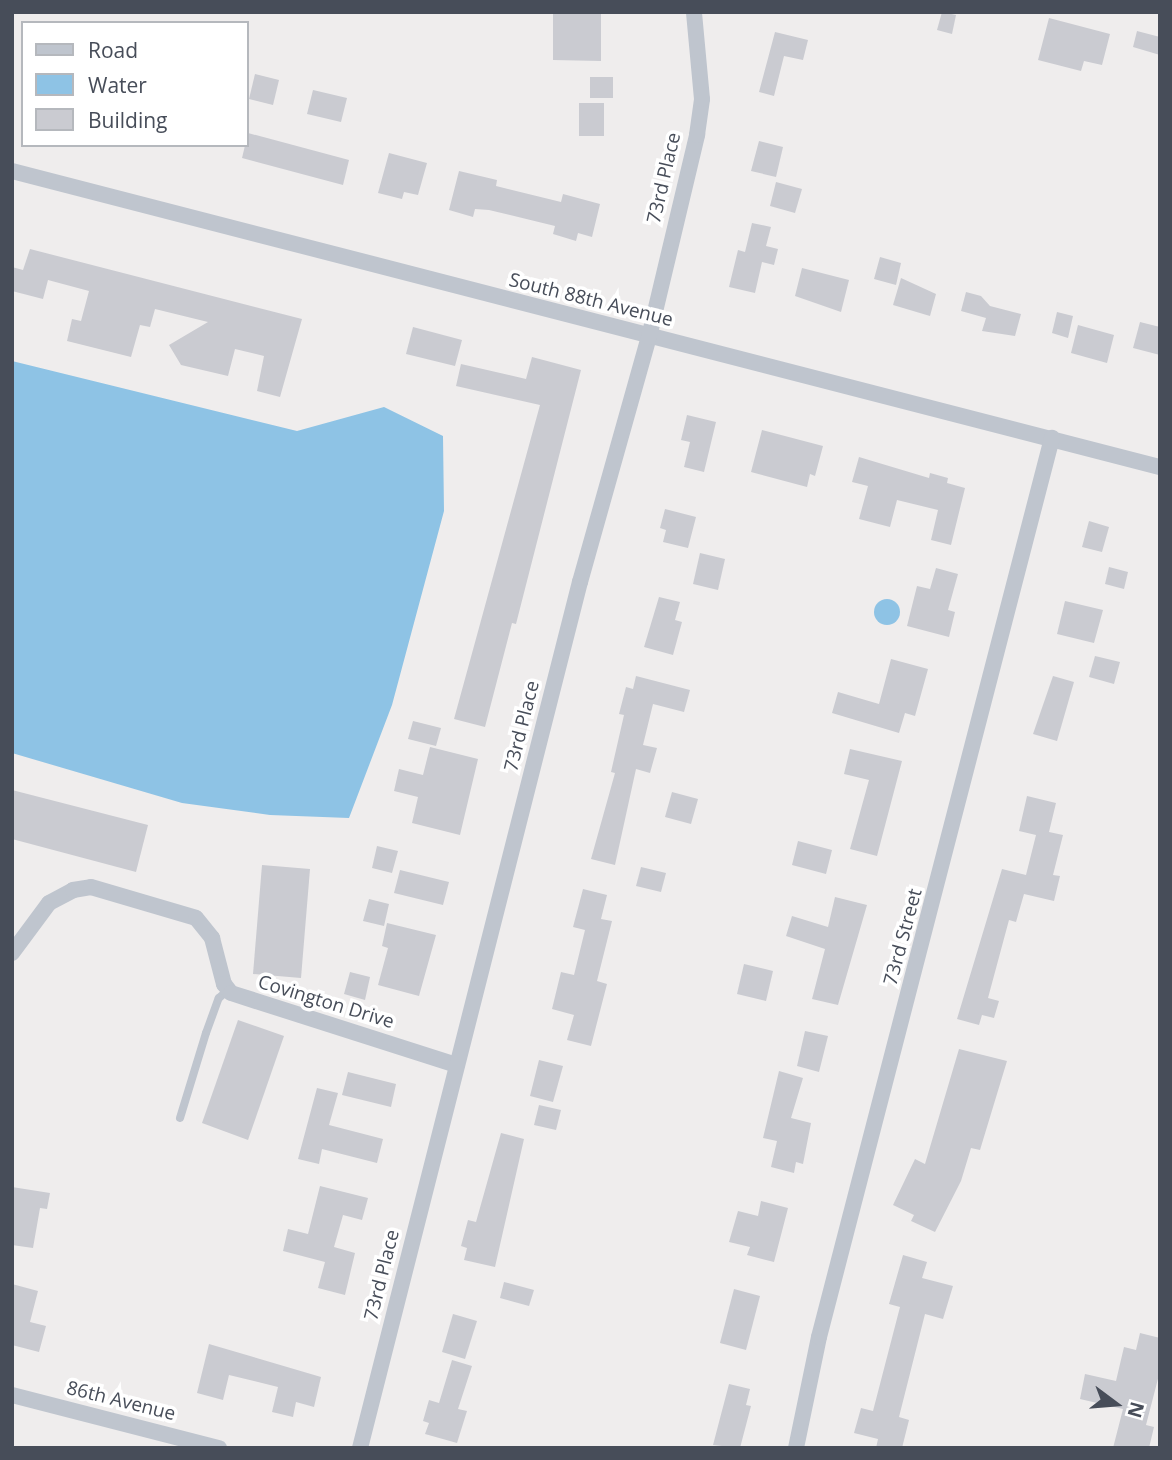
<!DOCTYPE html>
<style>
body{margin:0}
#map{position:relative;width:1172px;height:1460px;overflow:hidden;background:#efeded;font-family:"Open Sans",sans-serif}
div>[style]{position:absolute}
.water>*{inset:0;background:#8ec3e5}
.round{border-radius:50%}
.building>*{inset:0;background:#cacbd1}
.lane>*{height:8px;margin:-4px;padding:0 4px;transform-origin:4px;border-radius:4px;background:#bfc5ce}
.street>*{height:16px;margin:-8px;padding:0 8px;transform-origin:8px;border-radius:8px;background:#bfc5ce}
span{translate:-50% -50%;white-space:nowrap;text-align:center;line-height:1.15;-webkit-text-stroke:7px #fff;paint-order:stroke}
.street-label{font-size:19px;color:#474d59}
.frame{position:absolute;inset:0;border:14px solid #474d59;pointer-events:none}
.legend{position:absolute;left:21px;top:21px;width:228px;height:126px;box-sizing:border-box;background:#fff;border:2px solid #b5b8bd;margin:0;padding:9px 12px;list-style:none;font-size:21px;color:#474d59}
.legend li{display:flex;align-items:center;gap:14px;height:35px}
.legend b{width:35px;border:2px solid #b5b8bd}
.north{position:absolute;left:1081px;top:1369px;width:70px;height:70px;-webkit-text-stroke:5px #fff;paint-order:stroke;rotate:106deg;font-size:19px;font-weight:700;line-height:28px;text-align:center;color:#474d59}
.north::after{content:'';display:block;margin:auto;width:24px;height:32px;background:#474d59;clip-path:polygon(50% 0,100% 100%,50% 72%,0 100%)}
</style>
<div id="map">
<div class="water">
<i style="clip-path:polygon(12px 361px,297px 431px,384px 407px,443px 436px,444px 511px,392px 705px,349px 818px,270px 815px,182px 803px,12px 753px)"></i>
<i class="round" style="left:874px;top:599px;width:26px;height:26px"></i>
</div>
<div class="building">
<i style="clip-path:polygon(553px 12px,601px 12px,601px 61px,553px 60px)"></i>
<i style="clip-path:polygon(942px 12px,956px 15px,952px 34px,937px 30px)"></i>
<i style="clip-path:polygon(1049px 18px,1110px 34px,1102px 65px,1084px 61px,1081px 71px,1038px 60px)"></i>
<i style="clip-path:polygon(1137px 31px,1160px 37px,1160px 55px,1133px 47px)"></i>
<i style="clip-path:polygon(775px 32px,808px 40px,803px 60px,784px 56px,774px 96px,759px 92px)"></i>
<i style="clip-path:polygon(255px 74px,279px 80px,273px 105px,249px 99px)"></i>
<i style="clip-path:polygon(590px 77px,613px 77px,613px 98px,590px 98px)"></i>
<i style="clip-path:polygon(313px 90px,347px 98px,341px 122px,307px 114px)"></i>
<i style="clip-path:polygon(579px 103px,604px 103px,604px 136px,579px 136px)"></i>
<i style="clip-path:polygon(248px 133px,349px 160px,343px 185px,242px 158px)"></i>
<i style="clip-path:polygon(759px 141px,783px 147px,776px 177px,751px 171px)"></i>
<i style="clip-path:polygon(389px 153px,427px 163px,418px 195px,404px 192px,402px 199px,378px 193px)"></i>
<i style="clip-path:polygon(459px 171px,497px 180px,496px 186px,561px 202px,563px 194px,600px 204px,592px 237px,578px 233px,576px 241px,553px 234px,555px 226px,489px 210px,475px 209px,473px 217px,449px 210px)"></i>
<i style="clip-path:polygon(776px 182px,802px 189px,795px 213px,770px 206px)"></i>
<i style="clip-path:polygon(752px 223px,771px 227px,766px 246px,778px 249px,774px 265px,762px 262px,755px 293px,729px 287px,738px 250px,745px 252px)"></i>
<i style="clip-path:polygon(30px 249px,302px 319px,280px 397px,257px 391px,264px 356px,235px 349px,228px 376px,181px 365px,169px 345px,208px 322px,155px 309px,150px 327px,140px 325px,131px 357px,67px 341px,72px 319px,81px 321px,89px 291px,48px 280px,43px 299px,12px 291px,12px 267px,23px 270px)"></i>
<i style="clip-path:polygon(880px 257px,901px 263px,896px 285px,874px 279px)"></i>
<i style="clip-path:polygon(802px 268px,849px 280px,841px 312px,795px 296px)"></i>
<i style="clip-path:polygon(901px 278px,936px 294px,930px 316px,893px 305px)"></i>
<i style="clip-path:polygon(966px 292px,981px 296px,990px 306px,1021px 314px,1015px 336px,982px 331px,986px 318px,961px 311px)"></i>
<i style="clip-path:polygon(1057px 312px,1073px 316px,1068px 338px,1052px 333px)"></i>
<i style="clip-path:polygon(1140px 322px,1160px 327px,1160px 355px,1133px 348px)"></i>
<i style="clip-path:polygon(1078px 325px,1114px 335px,1107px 363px,1071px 353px)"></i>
<i style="clip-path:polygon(413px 327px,462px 340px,455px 366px,406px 354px)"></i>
<i style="clip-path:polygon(532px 357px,581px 370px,516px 624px,512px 623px,485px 727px,454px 719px,540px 405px,456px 386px,461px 364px,526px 379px)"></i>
<i style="clip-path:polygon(687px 415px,716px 422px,704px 472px,684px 467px,690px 442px,681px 440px)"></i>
<i style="clip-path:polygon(762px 430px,823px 446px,815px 476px,810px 474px,807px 487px,751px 472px)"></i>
<i style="clip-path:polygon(859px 457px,929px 478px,930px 473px,948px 478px,947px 483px,965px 488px,951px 545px,931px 540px,938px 510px,897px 500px,890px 527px,859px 519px,868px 486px,852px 482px)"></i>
<i style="clip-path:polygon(665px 509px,696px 517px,688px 548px,663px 542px,666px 530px,660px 528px)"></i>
<i style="clip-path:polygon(1089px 521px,1109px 527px,1102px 552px,1082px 547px)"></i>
<i style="clip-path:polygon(700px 553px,725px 559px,718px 590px,693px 584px)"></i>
<i style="clip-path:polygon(1109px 567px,1128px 572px,1124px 589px,1105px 584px)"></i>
<i style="clip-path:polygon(936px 568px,958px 574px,948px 610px,955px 612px,949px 637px,907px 626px,917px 586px,930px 589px)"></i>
<i style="clip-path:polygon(659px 597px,680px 602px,675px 620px,682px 622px,673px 655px,644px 647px)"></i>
<i style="clip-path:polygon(1065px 601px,1103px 610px,1094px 643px,1057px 634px)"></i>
<i style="clip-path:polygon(1095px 656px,1120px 662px,1114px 684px,1089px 677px)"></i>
<i style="clip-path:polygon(891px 659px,928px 669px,915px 716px,905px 713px,899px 733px,832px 713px,838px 692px,879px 704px)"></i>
<i style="clip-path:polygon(636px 676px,690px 690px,684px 712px,653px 704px,643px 745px,657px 748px,650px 773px,636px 769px,615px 865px,591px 859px,615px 773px,611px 772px,624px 715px,619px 714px,626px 687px,633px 689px)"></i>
<i style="clip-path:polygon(1053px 676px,1074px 682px,1057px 741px,1033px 734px)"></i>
<i style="clip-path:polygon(413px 721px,441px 728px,436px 746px,408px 739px)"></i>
<i style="clip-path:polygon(430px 747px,478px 759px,460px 835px,412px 823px,418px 797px,394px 791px,399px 769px,423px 775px)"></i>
<i style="clip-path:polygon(850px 749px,902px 761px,877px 856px,850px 849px,869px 780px,844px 774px)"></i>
<i style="clip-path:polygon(12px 790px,148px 825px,136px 872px,12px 839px)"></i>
<i style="clip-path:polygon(672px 792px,698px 799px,691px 824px,665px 817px)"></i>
<i style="clip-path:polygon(1027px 796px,1056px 803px,1049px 832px,1063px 835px,1053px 875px,1060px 876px,1054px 901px,1024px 894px,1016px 922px,1009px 920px,988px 998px,999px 1001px,994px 1018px,982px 1015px,979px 1025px,957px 1019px,1002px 869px,1026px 875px,1036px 835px,1019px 831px)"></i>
<i style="clip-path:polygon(798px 841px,832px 850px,826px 874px,792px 865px)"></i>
<i style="clip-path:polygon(377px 846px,398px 851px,392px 873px,372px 868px)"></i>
<i style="clip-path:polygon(262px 865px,310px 869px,301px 978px,253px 974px)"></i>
<i style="clip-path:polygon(641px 867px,666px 873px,661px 892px,636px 886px)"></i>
<i style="clip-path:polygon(400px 870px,449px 882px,443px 905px,394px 893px)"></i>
<i style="clip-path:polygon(583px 889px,607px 895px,601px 919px,612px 921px,597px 981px,607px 984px,591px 1046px,567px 1040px,574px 1015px,552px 1009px,561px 972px,574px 975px,585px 930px,573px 927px)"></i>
<i style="clip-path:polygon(835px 897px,867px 905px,838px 1005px,812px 999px,825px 949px,786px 936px,792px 916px,828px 927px)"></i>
<i style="clip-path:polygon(369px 899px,389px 904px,384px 926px,363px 921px)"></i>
<i style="clip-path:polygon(387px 923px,436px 935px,419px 996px,378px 985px,388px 948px,382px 946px)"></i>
<i style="clip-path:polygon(744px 964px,773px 971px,766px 1001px,737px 994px)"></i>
<i style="clip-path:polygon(350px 972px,370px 977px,365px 1000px,344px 994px)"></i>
<i style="clip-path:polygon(238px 1020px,284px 1036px,248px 1140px,202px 1123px)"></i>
<i style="clip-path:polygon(805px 1031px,828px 1036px,819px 1072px,797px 1066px)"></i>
<i style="clip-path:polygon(959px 1049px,1007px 1061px,980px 1150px,971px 1148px,961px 1181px,935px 1232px,911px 1221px,914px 1215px,893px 1205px,915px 1159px,925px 1164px)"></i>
<i style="clip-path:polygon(539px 1060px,563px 1066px,553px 1102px,530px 1096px)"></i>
<i style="clip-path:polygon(779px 1071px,803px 1078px,791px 1118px,811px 1123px,803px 1164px,796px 1162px,794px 1173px,771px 1167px,777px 1141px,763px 1138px)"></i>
<i style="clip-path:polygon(348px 1072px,396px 1084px,391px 1107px,342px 1095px)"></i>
<i style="clip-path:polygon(317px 1088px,338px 1093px,329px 1125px,383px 1139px,377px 1163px,322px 1149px,319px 1164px,298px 1159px)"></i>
<i style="clip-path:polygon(539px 1105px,561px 1110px,556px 1130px,534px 1125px)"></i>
<i style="clip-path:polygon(501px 1133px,524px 1139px,495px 1267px,464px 1260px,467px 1248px,461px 1246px,468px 1220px,476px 1222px)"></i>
<i style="clip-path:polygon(320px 1186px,368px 1198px,362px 1220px,343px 1215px,334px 1247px,355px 1253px,345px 1295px,318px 1288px,325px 1262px,283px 1251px,288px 1229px,308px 1234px)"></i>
<i style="clip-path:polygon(12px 1187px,50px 1193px,47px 1209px,40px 1208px,33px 1248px,12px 1245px)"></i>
<i style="clip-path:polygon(761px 1201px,788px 1208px,774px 1262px,747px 1255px,750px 1247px,729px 1242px,738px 1211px,758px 1216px)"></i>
<i style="clip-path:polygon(903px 1255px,927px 1262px,922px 1278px,953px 1286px,943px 1319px,925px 1314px,899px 1417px,909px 1420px,902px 1448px,876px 1448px,878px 1439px,854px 1433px,861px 1408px,873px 1411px,900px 1307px,889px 1304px)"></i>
<i style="clip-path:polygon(504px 1282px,534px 1290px,529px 1306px,500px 1298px)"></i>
<i style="clip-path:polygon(12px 1284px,38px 1291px,30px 1322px,46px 1326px,39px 1352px,12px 1345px)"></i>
<i style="clip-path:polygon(734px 1289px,760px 1296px,746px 1350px,720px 1343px)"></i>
<i style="clip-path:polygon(453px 1314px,477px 1321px,465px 1359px,442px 1352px)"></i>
<i style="clip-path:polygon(1140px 1333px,1160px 1338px,1160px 1371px,1146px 1425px,1154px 1427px,1149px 1448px,1113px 1448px,1123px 1409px,1080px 1399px,1085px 1374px,1116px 1381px,1124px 1347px,1136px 1350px)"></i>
<i style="clip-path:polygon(209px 1344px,321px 1377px,314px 1407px,296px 1402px,293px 1417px,272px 1412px,278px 1387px,229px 1375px,223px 1400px,197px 1393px)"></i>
<i style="clip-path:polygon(452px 1360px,472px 1366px,458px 1409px,467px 1411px,457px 1443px,425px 1434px,429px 1423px,423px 1421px,429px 1400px,439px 1403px)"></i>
<i style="clip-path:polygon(729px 1384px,750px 1389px,746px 1405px,751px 1406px,740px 1448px,713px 1445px)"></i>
</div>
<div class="lane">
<i style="left:180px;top:1118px;width:89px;rotate:-73deg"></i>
<i style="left:206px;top:1033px;width:37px;rotate:-70deg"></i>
<i style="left:219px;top:998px;width:12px;rotate:-42deg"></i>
</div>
<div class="street">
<i style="left:12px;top:171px;width:1186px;rotate:14.46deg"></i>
<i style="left:12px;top:953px;width:62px;rotate:-53.5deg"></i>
<i style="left:49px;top:903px;width:27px;rotate:-28deg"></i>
<i style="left:73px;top:890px;width:18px;rotate:-9deg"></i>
<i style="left:91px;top:887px;width:109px;rotate:16.4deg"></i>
<i style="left:196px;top:918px;width:26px;rotate:51deg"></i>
<i style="left:212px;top:938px;width:48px;rotate:75.4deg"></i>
<i style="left:224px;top:984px;width:11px;rotate:52deg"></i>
<i style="left:231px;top:993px;width:237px;rotate:17.7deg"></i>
<i style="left:12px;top:1395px;width:214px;rotate:14.4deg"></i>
<i style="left:360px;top:1448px;width:894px;rotate:-75.75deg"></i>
<i style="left:580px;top:582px;width:255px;rotate:-74.3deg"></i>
<i style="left:649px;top:337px;width:208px;rotate:-76.6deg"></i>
<i style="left:697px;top:135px;width:36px;rotate:-82deg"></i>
<i style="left:702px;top:99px;width:87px;rotate:-95.3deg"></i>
<i style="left:796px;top:1448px;width:113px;rotate:-78.3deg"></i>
<i style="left:819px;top:1337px;width:929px;rotate:-75.47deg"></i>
</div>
<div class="street-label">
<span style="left:664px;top:178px;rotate:-77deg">73rd Place</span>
<span style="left:591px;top:300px;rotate:14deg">South 88th Avenue</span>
<span style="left:522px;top:726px;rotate:-76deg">73rd Place</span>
<span style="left:903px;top:937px;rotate:-75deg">73rd Street</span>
<span style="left:326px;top:1002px;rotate:17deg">Covington Drive</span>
<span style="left:382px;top:1275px;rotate:-76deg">73rd Place</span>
<span style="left:121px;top:1401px;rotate:14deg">86th Avenue</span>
</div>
<div class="frame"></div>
<ul class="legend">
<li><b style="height:9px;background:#bfc5ce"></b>Road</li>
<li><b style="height:19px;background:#8ec3e5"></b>Water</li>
<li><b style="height:19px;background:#cacbd1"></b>Building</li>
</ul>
<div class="north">N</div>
</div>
